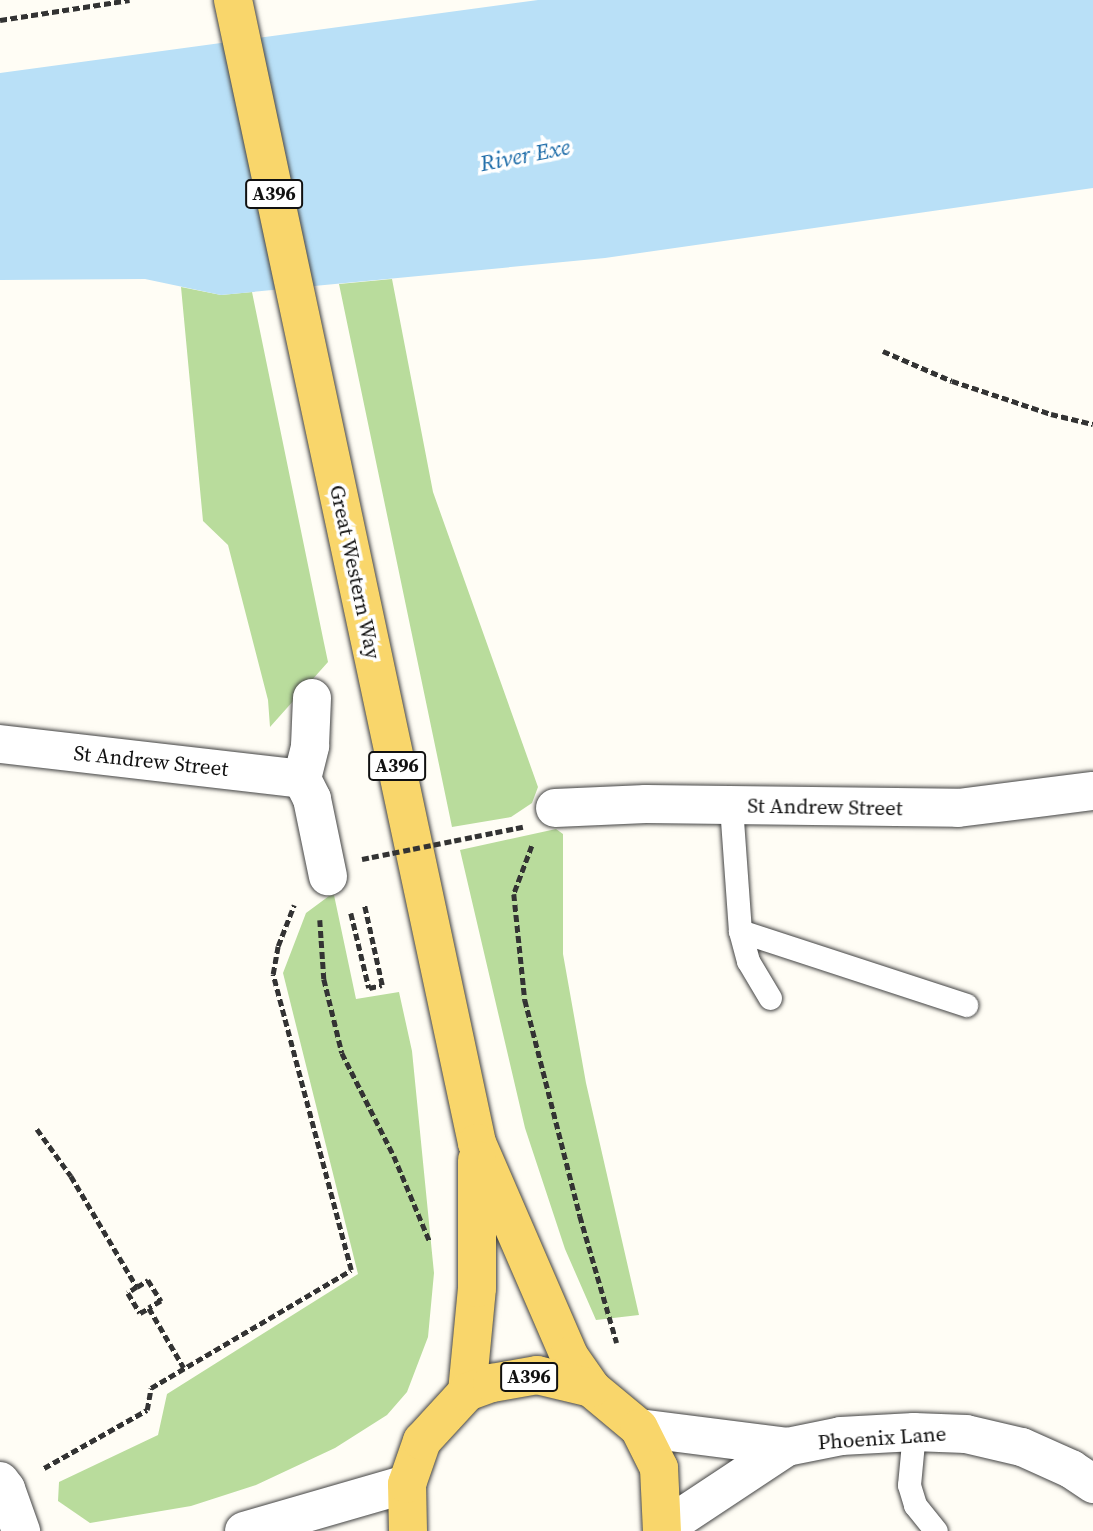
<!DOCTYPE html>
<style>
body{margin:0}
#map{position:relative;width:1093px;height:1531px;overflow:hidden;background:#fffdf5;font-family:"Source Serif 4",serif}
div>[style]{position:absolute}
.forest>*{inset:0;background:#b9dc9c}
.water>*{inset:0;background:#b9e0f7}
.path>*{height:4.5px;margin-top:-2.25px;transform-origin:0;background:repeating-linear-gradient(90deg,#333 0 7px,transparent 0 10.5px)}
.roads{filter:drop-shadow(0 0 2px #444) drop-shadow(0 0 2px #444)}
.lane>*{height:23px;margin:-11.5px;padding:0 11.5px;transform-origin:11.5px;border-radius:11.5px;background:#fff}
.street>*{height:38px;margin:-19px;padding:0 19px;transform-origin:19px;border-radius:19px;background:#fff}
.primary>*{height:38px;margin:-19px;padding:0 19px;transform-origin:19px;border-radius:19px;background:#f9d66b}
.path-bridge>*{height:4.5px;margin-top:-2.25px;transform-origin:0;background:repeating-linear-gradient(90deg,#333 0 7px,transparent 0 10.5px)}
span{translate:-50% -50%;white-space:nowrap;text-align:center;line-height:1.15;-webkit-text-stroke:7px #fff;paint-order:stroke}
.shield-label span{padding:2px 5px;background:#fff;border:2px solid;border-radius:5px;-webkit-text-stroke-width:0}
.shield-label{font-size:19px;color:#111;font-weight:700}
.street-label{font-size:21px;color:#111}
.water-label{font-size:23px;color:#1768a6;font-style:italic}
</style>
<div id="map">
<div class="forest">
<i style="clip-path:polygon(392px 279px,433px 492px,538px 787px,532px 803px,511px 817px,452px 827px,339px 284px)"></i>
<i style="clip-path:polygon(181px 287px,221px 295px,252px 292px,324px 643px,328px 662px,270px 727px,268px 700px,228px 545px,203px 521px)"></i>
<i style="clip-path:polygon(556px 829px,563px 834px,563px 954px,586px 1083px,639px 1315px,596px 1320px,565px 1249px,525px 1128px,460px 850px)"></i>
<i style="clip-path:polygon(334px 895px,356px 999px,399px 992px,412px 1051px,434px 1273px,428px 1337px,407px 1392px,387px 1415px,335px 1448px,256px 1485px,191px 1506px,90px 1523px,58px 1501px,59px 1482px,158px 1435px,167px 1394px,358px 1274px,283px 973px,306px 913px,329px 896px)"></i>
</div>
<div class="water">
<i style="clip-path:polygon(538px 0,1093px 0,1093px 188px,605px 258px,221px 295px,145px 279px,0 280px,0 73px)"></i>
</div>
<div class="path">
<i style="left:0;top:20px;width:131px;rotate:-8.8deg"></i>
<i style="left:883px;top:351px;width:75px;rotate:23.5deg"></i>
<i style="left:952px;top:381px;width:104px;rotate:18.4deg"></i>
<i style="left:1051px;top:414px;width:43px;rotate:13.4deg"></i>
<i style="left:532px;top:846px;width:51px;rotate:110.6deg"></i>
<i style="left:514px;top:894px;width:107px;rotate:84.1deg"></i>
<i style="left:525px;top:1000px;width:223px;rotate:75.7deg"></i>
<i style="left:580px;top:1216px;width:132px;rotate:73.8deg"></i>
<i style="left:351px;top:913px;width:77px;rotate:76.5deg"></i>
<i style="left:369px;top:988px;width:13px;rotate:-13deg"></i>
<i style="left:382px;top:985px;width:83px;rotate:-102.5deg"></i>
<i style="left:320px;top:920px;width:59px;rotate:86.1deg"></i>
<i style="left:324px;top:979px;width:76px;rotate:76.3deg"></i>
<i style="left:342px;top:1053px;width:115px;rotate:63.2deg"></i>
<i style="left:394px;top:1156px;width:93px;rotate:67.3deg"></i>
<i style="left:37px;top:1129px;width:58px;rotate:54.1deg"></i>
<i style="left:71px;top:1176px;width:129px;rotate:59.3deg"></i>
<i style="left:137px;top:1287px;width:11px;rotate:146deg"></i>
<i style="left:128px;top:1293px;width:23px;rotate:59deg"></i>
<i style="left:140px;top:1313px;width:10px;rotate:-29deg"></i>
<i style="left:149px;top:1308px;width:69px;rotate:59.7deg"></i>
<i style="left:137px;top:1287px;width:13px;rotate:-32deg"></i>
<i style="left:148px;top:1280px;width:25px;rotate:58deg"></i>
<i style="left:161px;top:1301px;width:14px;rotate:150deg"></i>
<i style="left:44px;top:1468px;width:118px;rotate:-29.4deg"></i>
<i style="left:147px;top:1410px;width:22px;rotate:-80deg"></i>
<i style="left:151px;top:1388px;width:232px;rotate:-30.5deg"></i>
<i style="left:351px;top:1270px;width:306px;rotate:-104.8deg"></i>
<i style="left:273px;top:974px;width:28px;rotate:-80deg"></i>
<i style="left:278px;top:946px;width:44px;rotate:-68.7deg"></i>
</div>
<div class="roads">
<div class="lane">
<i style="left:731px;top:806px;width:125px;rotate:85.9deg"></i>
<i style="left:740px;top:931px;width:31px;rotate:75deg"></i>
<i style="left:748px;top:961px;width:43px;rotate:59.3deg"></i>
<i style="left:740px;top:931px;width:238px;rotate:18.1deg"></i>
<i style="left:914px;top:1432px;width:53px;rotate:95.4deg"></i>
<i style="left:909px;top:1485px;width:21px;rotate:73deg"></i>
<i style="left:915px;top:1505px;width:33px;rotate:51deg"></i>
</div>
<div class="street">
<i style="left:0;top:744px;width:304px;rotate:6.6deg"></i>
<i style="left:302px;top:779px;width:22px;rotate:63deg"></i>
<i style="left:312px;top:799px;width:79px;rotate:78.3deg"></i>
<i style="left:302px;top:779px;width:34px;rotate:-76deg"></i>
<i style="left:310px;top:746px;width:48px;rotate:-87.6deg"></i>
<i style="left:555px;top:808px;width:91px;rotate:-2.5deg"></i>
<i style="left:646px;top:804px;width:312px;rotate:0.7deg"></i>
<i style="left:958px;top:808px;width:136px;rotate:-7.2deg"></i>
<i style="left:639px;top:1428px;width:149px;rotate:7.3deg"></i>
<i style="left:787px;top:1447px;width:55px;rotate:-11.5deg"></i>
<i style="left:841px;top:1436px;width:73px;rotate:-3.1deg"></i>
<i style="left:914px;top:1432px;width:52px;rotate:2.2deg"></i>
<i style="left:966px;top:1434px;width:57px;rotate:13.1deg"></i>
<i style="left:1022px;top:1447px;width:54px;rotate:24.2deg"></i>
<i style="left:1071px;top:1469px;width:27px;rotate:34deg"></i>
<i style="left:0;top:1481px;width:10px;rotate:53deg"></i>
<i style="left:6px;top:1489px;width:45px;rotate:70.3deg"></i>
<i style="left:663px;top:1529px;width:149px;rotate:-33.5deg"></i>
<i style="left:244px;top:1531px;width:170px;rotate:-16.1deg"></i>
</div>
<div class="primary">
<i style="left:233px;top:0;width:1169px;rotate:77.95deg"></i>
<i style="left:477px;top:1143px;width:232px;rotate:66.6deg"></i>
<i style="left:569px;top:1356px;width:39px;rotate:55deg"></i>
<i style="left:591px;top:1388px;width:62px;rotate:39.8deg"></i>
<i style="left:639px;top:1428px;width:45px;rotate:63.4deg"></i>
<i style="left:659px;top:1468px;width:63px;rotate:87.3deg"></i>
<i style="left:467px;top:1392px;width:104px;rotate:-84.5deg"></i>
<i style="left:477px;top:1288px;width:128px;rotate:-90deg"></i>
<i style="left:408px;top:1531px;width:47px;rotate:-91.2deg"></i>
<i style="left:407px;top:1484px;width:46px;rotate:-70.8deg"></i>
<i style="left:422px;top:1441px;width:67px;rotate:-47.4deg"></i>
<i style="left:467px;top:1392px;width:27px;rotate:-20deg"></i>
<i style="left:492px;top:1383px;width:46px;rotate:-10.1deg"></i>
<i style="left:537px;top:1375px;width:56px;rotate:13.5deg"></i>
</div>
</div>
<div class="path-bridge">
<i style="left:362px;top:859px;width:168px;rotate:-11.3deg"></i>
</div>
<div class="shield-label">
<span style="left:274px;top:194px">A396</span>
<span style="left:397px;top:766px">A396</span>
<span style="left:529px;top:1377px">A396</span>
</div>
<div class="street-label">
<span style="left:355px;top:572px;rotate:78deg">Great Western Way</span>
<span style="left:151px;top:761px;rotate:6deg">St Andrew Street</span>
<span style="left:825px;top:807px;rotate:1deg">St Andrew Street</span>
<span style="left:882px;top:1438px;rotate:-4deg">Phoenix Lane</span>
</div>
<div class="water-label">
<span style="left:525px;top:155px;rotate:-11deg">River Exe</span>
</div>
</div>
